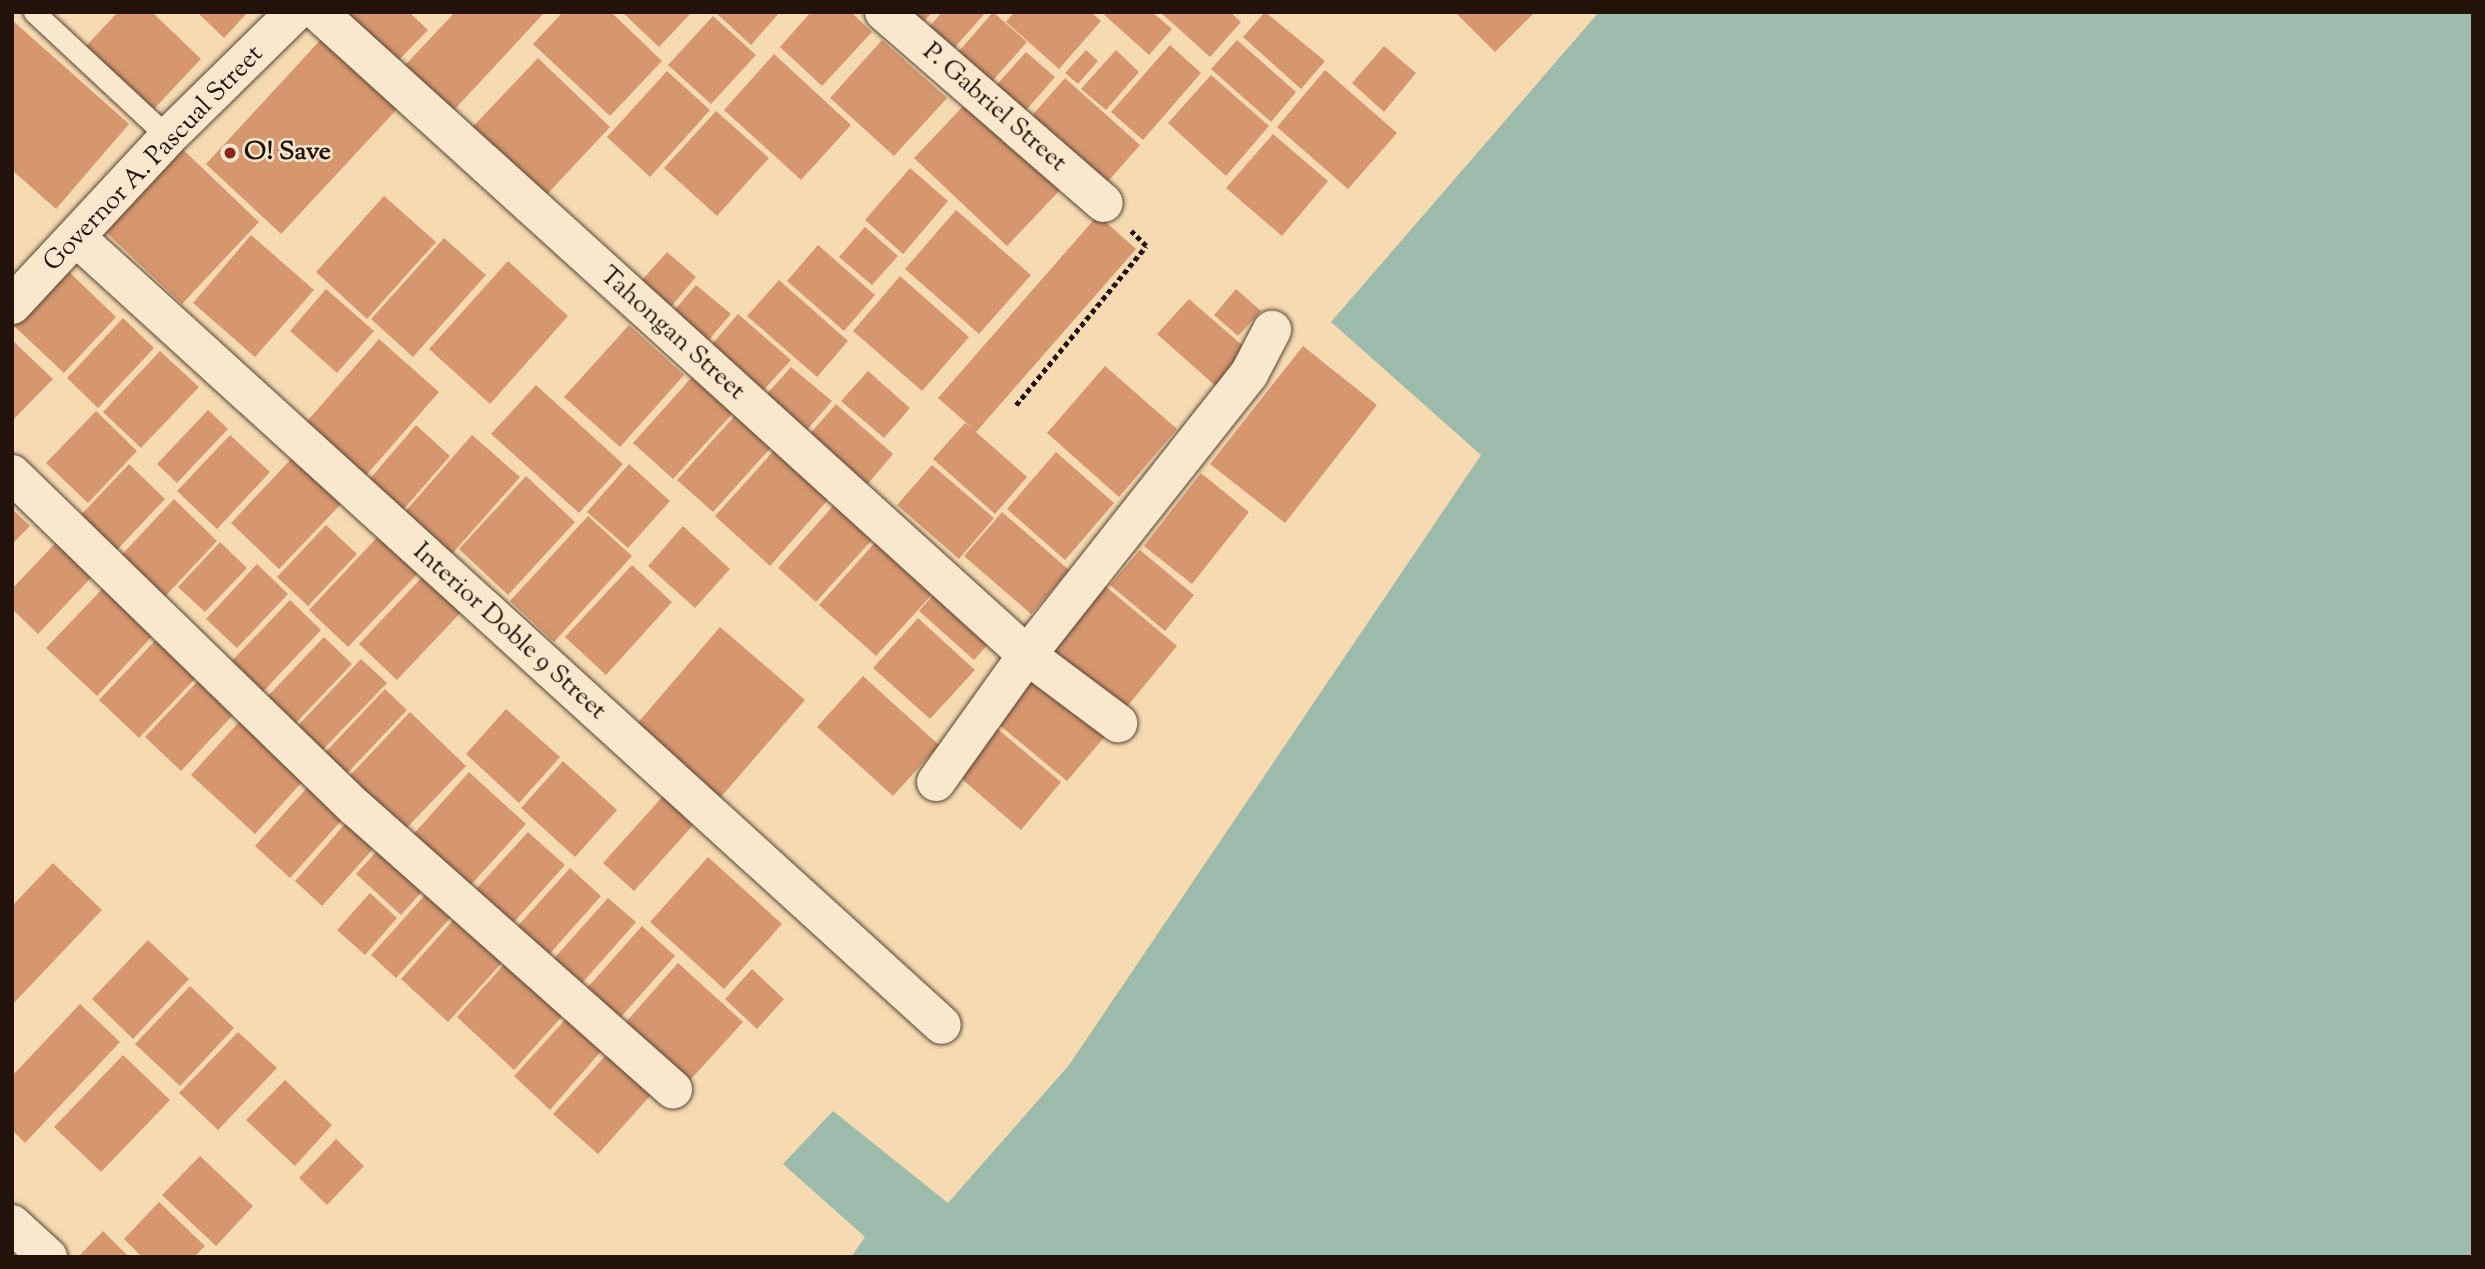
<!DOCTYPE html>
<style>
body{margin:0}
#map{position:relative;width:2485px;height:1269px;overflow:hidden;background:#f6dbb2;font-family:"Sorts Mill Goudy",serif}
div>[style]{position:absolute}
.water>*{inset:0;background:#9dbbab}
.building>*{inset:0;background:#d6976f}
.path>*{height:4.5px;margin-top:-2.25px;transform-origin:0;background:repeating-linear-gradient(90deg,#221209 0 5px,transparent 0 8.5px)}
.roads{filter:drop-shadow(0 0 2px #574433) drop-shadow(0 0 2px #574433)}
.lane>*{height:21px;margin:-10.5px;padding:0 10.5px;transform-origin:10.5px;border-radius:10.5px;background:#f9e8cd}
.street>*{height:38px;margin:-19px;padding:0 19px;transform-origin:19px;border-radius:19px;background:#f9e8cd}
.secondary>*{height:38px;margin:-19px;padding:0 19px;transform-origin:19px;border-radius:19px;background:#f9e8cd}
.dots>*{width:19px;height:19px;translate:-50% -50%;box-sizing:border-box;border:4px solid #f9e8cd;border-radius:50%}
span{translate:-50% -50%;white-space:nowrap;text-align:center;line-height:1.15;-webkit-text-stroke:5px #f9e8cd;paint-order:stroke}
.street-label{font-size:26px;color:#221209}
.poi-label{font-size:26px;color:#221209;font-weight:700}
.left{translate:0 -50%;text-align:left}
.frame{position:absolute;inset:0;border:14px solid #221209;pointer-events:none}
</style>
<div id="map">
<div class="water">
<i style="clip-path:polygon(1599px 12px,2473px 12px,2473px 1257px,851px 1257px,865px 1237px,783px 1164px,833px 1111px,948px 1203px,1069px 1065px,1481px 455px,1331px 322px)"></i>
</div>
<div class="building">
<i style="clip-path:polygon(118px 12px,152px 12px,201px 59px,152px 111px,85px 47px)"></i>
<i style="clip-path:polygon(197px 12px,248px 12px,224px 38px)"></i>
<i style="clip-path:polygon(337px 12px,409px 12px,428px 30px,387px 72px)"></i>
<i style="clip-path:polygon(455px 12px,545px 12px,442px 123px,394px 77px)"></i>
<i style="clip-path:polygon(563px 12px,611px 12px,662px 61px,610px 116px,533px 44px)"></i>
<i style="clip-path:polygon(622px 12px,692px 12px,659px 47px)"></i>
<i style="clip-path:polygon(715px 12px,780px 12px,751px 45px)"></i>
<i style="clip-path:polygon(811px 12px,851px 12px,872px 32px,822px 86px,780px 47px)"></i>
<i style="clip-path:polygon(908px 12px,932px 12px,922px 24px)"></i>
<i style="clip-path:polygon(942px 12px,986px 12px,949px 54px,925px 32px)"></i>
<i style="clip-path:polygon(993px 12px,1027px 42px,988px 86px,954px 57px)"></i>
<i style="clip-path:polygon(1014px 12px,1091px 12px,1101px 21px,1059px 69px,1006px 22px)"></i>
<i style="clip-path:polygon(1101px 12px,1152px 12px,1172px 29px,1149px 55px)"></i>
<i style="clip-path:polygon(1160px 12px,1230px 12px,1241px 22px,1210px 57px)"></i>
<i style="clip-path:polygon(1265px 12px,1325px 61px,1301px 89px,1243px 37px)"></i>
<i style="clip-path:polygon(1455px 12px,1535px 12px,1495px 52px)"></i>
<i style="clip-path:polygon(713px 16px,756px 55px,711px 104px,668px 65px)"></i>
<i style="clip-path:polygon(12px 20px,129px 124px,56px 209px,12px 170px)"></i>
<i style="clip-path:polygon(324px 36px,399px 107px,281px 234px,206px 164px)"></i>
<i style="clip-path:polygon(882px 40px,947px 98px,894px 156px,830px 98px)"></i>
<i style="clip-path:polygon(1237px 40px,1296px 92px,1271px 122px,1211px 69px)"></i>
<i style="clip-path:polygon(1170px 45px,1201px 73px,1143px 140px,1111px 112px)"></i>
<i style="clip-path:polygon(1384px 46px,1416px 73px,1384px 112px,1352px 83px)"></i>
<i style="clip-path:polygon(1086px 50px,1098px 61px,1078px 84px,1065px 73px)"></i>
<i style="clip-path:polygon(1116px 50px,1139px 72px,1106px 110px,1081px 89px)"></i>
<i style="clip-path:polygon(1026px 52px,1055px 77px,1021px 116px,992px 90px)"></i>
<i style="clip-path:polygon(774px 54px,851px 125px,801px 180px,724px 110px)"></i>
<i style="clip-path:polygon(538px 58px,610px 127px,538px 204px,465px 135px)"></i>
<i style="clip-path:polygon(1325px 70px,1397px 133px,1348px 189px,1277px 127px)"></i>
<i style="clip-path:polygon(667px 71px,710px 110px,650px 177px,607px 137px)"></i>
<i style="clip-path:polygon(1211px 75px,1269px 126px,1226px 176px,1168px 123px)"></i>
<i style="clip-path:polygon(1065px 78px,1140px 145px,1104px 186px,1029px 119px)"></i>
<i style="clip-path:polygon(969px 100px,1062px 188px,1007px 246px,914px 158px)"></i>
<i style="clip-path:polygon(716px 111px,769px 158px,717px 216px,664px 168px)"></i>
<i style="clip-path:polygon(1273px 134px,1328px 181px,1282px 236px,1226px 188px)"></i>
<i style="clip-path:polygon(173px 140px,259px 222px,182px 304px,95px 222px)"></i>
<i style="clip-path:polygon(910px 168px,948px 201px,903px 254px,865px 220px)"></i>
<i style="clip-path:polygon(384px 196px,436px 242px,367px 319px,316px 272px)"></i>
<i style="clip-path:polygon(956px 210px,1031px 275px,979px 334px,905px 269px)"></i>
<i style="clip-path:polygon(1098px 215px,1136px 249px,976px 432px,1027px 477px,995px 514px,933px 459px,965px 423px,972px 428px,938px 398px)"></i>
<i style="clip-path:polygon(865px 227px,898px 256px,872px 285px,839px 257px)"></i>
<i style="clip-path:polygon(251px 235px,314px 290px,255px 357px,193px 303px)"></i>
<i style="clip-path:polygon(444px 238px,486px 275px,413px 357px,371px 319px)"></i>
<i style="clip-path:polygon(818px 245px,875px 295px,844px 331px,787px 281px)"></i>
<i style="clip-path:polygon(667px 252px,696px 277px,664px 315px,634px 289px)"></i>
<i style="clip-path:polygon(508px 261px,568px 316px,490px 404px,429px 349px)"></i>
<i style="clip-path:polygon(66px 269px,116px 317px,64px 373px,13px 325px)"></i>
<i style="clip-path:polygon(900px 276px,969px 337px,922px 391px,853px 331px)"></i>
<i style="clip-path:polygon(779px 280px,848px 341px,817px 377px,747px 316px)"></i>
<i style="clip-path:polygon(696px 285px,731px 314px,699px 351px,665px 321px)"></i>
<i style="clip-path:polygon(326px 289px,374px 331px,337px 373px,290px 331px)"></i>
<i style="clip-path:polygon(1236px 289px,1261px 311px,1238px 336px,1214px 315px)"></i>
<i style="clip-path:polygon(1189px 299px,1250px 352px,1219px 389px,1157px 334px)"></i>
<i style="clip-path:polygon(738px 314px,791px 360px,759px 395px,707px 350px)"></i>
<i style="clip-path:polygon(123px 318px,154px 348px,98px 408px,67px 378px)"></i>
<i style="clip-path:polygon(629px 325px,684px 375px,620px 447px,564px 397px)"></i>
<i style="clip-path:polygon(379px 339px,439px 392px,362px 480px,302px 427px)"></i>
<i style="clip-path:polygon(12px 340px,53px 379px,12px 421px)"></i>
<i style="clip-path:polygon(1303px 346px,1377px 405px,1285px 523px,1210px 464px)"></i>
<i style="clip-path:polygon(160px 351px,199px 387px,141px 448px,103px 412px)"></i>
<i style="clip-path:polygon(1105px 366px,1177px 429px,1119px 497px,1047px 433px)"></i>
<i style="clip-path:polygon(791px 367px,832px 401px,805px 432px,765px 396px)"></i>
<i style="clip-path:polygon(868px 371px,910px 408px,884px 438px,841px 401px)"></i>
<i style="clip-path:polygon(692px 377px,733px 413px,673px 479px,633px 443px)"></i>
<i style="clip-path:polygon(536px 385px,623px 464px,579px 513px,491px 434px)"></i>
<i style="clip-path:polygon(836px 404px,893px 454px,866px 486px,808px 436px)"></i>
<i style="clip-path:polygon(208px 410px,228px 429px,177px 483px,157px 464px)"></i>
<i style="clip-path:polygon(740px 410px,776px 442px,713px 512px,677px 480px)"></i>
<i style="clip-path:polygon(96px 411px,137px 451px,88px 503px,46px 463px)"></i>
<i style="clip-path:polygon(416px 425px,450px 456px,396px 518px,362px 488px)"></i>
<i style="clip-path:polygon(230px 435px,270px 472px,217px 529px,177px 491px)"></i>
<i style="clip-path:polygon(472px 435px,520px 477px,444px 563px,397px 521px)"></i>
<i style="clip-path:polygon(779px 445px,833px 494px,770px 566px,715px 516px)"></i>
<i style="clip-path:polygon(1056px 452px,1114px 503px,1065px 560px,1007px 509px)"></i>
<i style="clip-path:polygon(292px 458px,341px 504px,279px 569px,231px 523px)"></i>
<i style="clip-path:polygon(129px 464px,165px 499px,115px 552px,78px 518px)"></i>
<i style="clip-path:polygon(629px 464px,670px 501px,628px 548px,587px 512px)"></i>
<i style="clip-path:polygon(932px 465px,994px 518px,959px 559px,897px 505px)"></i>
<i style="clip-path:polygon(1201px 473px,1249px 512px,1192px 584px,1144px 546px)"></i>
<i style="clip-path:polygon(526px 476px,575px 522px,508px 595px,459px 549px)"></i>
<i style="clip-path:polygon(840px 498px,878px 533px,816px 602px,778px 568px)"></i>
<i style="clip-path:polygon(174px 499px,217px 541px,158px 604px,115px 562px)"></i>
<i style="clip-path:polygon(12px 509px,30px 526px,12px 544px)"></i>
<i style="clip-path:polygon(1002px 512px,1069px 570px,1031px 614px,964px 556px)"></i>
<i style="clip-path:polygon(588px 516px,632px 556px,554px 642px,510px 601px)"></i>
<i style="clip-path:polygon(326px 525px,357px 554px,308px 606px,277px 577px)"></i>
<i style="clip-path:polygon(683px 526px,730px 569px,695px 608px,648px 566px)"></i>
<i style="clip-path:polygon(383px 531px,422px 569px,348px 647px,309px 610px)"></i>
<i style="clip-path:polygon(66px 532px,102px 566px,38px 634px,12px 609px,12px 589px)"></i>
<i style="clip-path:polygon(881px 536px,938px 588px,876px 656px,819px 605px)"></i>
<i style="clip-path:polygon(220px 542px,247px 568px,205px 612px,178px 587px)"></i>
<i style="clip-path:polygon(1140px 550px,1194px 595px,1165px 631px,1110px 585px)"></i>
<i style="clip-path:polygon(257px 564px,288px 594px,237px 648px,206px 619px)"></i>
<i style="clip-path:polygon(632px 565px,672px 602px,606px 675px,565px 637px)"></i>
<i style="clip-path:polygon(426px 573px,464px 609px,397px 680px,359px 644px)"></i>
<i style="clip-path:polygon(943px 584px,998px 633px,974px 660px,919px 611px)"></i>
<i style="clip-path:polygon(106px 585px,156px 632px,97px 696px,46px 648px)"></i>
<i style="clip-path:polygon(1104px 585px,1177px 646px,1120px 715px,1046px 654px)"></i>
<i style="clip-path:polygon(290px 600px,321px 630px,258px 697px,226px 667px)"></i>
<i style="clip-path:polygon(918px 618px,975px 670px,930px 719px,873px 668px)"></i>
<i style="clip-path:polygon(720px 627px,805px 700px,714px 805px,630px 732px)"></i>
<i style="clip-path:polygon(165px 630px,205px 668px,139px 738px,99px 700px)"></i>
<i style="clip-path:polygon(324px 637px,352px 664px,294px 725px,266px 698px)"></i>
<i style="clip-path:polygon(361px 659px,387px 683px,314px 759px,288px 736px)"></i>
<i style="clip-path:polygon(211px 667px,246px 701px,181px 771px,145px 737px)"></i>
<i style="clip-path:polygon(1037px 675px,1107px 734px,1067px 781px,997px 723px)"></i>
<i style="clip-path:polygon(863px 676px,939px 745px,893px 796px,817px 727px)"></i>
<i style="clip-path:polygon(385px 689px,407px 710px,341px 780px,319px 759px)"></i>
<i style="clip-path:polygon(506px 709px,560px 757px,519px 803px,466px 754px)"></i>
<i style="clip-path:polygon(248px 712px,312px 771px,255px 834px,191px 775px)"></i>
<i style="clip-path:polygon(410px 712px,466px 766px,396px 839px,341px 785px)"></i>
<i style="clip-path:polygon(994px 726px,1061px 782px,1021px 830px,955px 773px)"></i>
<i style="clip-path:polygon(563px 761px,617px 810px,575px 857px,521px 808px)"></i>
<i style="clip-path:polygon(469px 772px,526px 824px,468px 888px,411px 837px)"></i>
<i style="clip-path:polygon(313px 781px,348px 813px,290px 878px,255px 846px)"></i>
<i style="clip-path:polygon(664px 795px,695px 823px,634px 891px,603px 863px)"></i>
<i style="clip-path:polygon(352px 816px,380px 841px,322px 906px,295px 881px)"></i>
<i style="clip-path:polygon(528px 832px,565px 865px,505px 932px,468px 898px)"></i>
<i style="clip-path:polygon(389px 838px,433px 879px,401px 915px,356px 874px)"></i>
<i style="clip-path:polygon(708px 857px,782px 924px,724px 989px,650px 922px)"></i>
<i style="clip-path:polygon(53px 863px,102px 910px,12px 1005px,12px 906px)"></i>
<i style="clip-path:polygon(570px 868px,601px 896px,539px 966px,507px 938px)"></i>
<i style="clip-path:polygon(436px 883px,461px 906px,396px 978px,371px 955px)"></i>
<i style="clip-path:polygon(370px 893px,397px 918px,365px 955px,337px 930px)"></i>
<i style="clip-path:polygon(608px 898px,636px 922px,576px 990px,549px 964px)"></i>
<i style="clip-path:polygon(462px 910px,510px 954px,448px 1022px,401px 979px)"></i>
<i style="clip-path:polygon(642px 926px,675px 956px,612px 1027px,579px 997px)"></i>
<i style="clip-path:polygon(148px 940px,189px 979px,133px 1039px,92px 999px)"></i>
<i style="clip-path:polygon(507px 961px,565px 1013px,514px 1070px,457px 1017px)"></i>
<i style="clip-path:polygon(678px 963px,743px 1022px,682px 1089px,618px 1031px)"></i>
<i style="clip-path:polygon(752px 969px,784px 999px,757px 1029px,725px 999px)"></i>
<i style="clip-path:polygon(190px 986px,234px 1028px,180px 1086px,135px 1044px)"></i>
<i style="clip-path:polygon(80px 1004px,120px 1042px,25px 1143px,12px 1130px,12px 1076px)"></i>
<i style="clip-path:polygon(574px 1010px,609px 1042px,550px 1110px,514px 1076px)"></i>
<i style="clip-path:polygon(238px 1032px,277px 1068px,218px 1130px,179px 1093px)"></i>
<i style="clip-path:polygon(615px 1045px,659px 1086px,598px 1154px,553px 1114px)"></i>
<i style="clip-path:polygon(123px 1055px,170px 1100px,101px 1172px,54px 1127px)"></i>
<i style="clip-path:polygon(285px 1080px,332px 1125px,295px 1166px,246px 1120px)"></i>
<i style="clip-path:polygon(336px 1139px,364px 1166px,327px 1205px,299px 1178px)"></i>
<i style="clip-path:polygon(200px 1156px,253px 1206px,216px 1246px,162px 1195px)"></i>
<i style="clip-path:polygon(159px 1202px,205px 1246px,194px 1257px,142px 1257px,124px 1239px)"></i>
<i style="clip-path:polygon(103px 1231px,129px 1257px,78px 1257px)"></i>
</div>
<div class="path">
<i style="left:1016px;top:405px;width:205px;rotate:-50.7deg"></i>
<i style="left:1146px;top:246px;width:21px;rotate:-135deg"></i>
</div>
<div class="roads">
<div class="lane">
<i style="left:34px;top:12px;width:183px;rotate:43deg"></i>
</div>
<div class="street">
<i style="left:318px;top:12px;width:957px;rotate:42.21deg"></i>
<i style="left:1027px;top:655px;width:114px;rotate:36.8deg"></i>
<i style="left:884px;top:12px;width:291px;rotate:41deg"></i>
<i style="left:77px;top:238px;width:1169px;rotate:42.3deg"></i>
<i style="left:12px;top:474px;width:479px;rotate:44.2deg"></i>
<i style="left:356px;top:808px;width:424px;rotate:41.6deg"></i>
<i style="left:936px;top:782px;width:156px;rotate:-54.4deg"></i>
<i style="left:1027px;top:655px;width:358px;rotate:-51.7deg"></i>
<i style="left:1249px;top:374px;width:50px;rotate:-62.4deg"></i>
<i style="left:12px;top:1224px;width:49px;rotate:42.5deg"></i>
</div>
<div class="secondary">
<i style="left:12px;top:305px;width:229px;rotate:-47.1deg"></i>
<i style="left:168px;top:137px;width:178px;rotate:-44.5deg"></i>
</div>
</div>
<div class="dots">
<i style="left:230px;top:153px;background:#8f2418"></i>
</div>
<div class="street-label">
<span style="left:994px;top:108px;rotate:41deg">P. Gabriel Street</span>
<span style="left:154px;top:159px;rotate:-46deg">Governor A. Pascual Street</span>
<span style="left:672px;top:334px;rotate:42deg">Tahongan Street</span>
<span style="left:509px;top:632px;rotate:42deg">Interior Doble 9 Street</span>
</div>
<div class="poi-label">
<span class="left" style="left:244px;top:153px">O! Save</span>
</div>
<div class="frame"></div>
</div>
